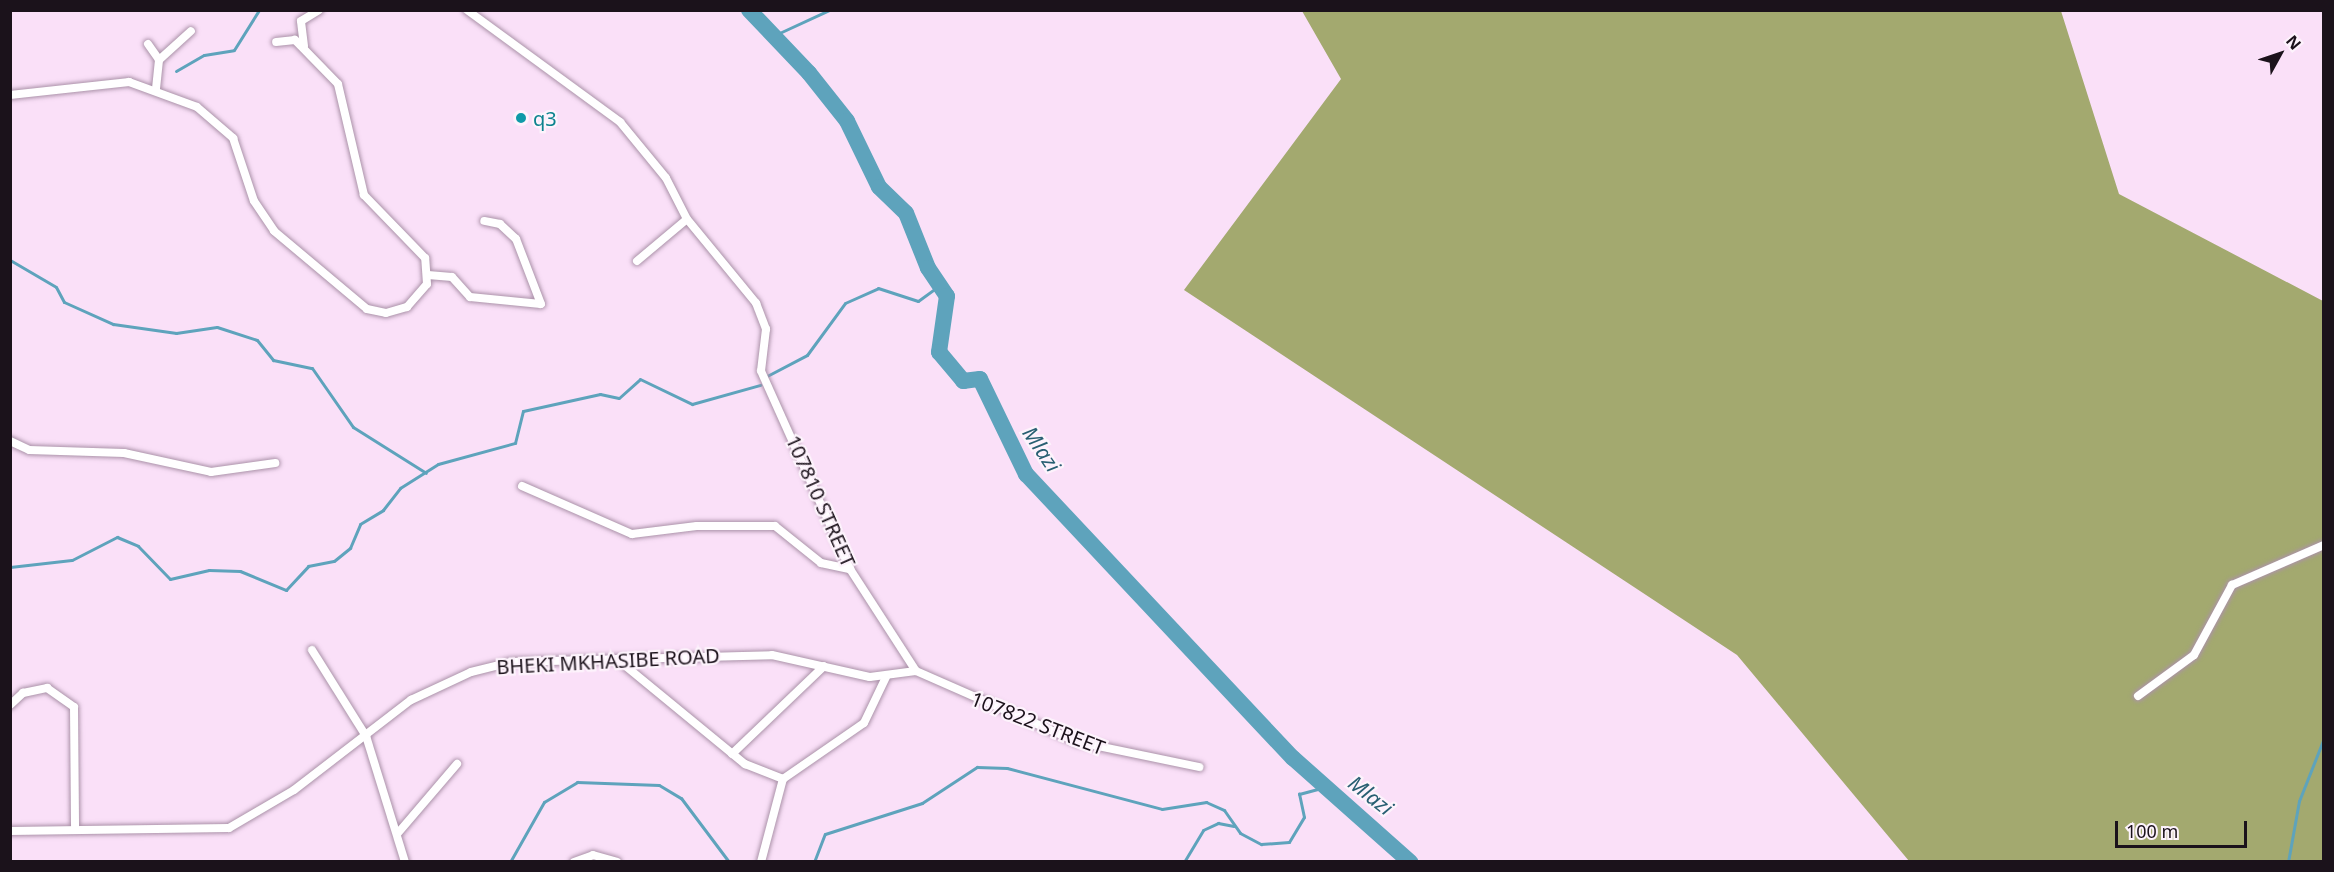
<!DOCTYPE html>
<style>
body{margin:0}
#map{position:relative;width:2334px;height:872px;overflow:hidden;background:#fae0f8;font-family:"Noto Sans",sans-serif}
div>[style]{position:absolute}
.forest>*{inset:0;background:#a3a96f}
.stream>*{height:3px;margin:-1.5px;padding:0 1.5px;transform-origin:1.5px;border-radius:1.5px;background:#5ea3bc}
.river>*{height:16px;margin:-8px;padding:0 8px;transform-origin:8px;border-radius:8px;background:#5ea3bc}
.roads{filter:drop-shadow(0 0 2px #ab92a9) drop-shadow(0 0 2px #ab92a9)}
.street>*{height:8px;margin:-4px;padding:0 4px;transform-origin:4px;border-radius:4px;background:#fff}
.dots>*{width:16px;height:16px;translate:-50% -50%;box-sizing:border-box;border:3px solid #fdf3fc;border-radius:50%}
span{translate:-50% -50%;white-space:nowrap;text-align:center;line-height:1.15;-webkit-text-stroke:4.5px #fdf3fc;paint-order:stroke}
.culture-label{font-size:20px;color:#0d838f}
.left{translate:0 -50%;text-align:left}
.street-label{font-size:20px;color:#1b121b}
.water-label{font-size:21px;color:#285f72;font-style:italic}
.frame{position:absolute;inset:0;border:12px solid #1b121b;pointer-events:none}
.north{position:absolute;left:2250px;top:24px;width:60px;height:60px;-webkit-text-stroke:4px #fdf3fc;paint-order:stroke;rotate:50deg;font-size:16px;font-weight:700;line-height:24px;text-align:center;color:#1b121b}
.north::after{content:'';display:block;margin:auto;width:21px;height:27px;background:#1b121b;clip-path:polygon(50% 0,100% 100%,50% 72%,0 100%)}
.scale{position:absolute;left:2115px;top:821px;width:132px;height:27px;box-sizing:border-box;border:3px solid #1b121b;border-top:0;padding-left:8px;font-size:18px;line-height:21px;white-space:nowrap;color:#1b121b;-webkit-text-stroke:4px #fdf3fc;paint-order:stroke}
</style>
<div id="map">
<div class="forest">
<i style="clip-path:polygon(1302px 11px,2061px 11px,2119px 194px,2323px 301px,2323px 861px,1909px 861px,1737px 655px,1184px 290px,1341px 79px)"></i>
</div>
<div class="stream">
<i style="left:775px;top:35px;width:60px;rotate:-24.8deg"></i>
<i style="left:176px;top:71px;width:32px;rotate:-30deg"></i>
<i style="left:204px;top:55px;width:30px;rotate:-9deg"></i>
<i style="left:234px;top:50px;width:47px;rotate:-58deg"></i>
<i style="left:10px;top:260px;width:53px;rotate:30.4deg"></i>
<i style="left:56px;top:287px;width:17px;rotate:62deg"></i>
<i style="left:64px;top:302px;width:54px;rotate:24.2deg"></i>
<i style="left:113px;top:324px;width:64px;rotate:8.1deg"></i>
<i style="left:176px;top:333px;width:41px;rotate:-8.3deg"></i>
<i style="left:217px;top:327px;width:42px;rotate:18deg"></i>
<i style="left:257px;top:340px;width:26px;rotate:51deg"></i>
<i style="left:273px;top:360px;width:40px;rotate:12deg"></i>
<i style="left:312px;top:368px;width:72px;rotate:55.2deg"></i>
<i style="left:353px;top:427px;width:86px;rotate:32.2deg"></i>
<i style="left:767px;top:376px;width:45px;rotate:-27.7deg"></i>
<i style="left:807px;top:355px;width:64px;rotate:-53.8deg"></i>
<i style="left:845px;top:303px;width:36px;rotate:-24deg"></i>
<i style="left:878px;top:288px;width:42px;rotate:18deg"></i>
<i style="left:918px;top:301px;width:27px;rotate:-36deg"></i>
<i style="left:10px;top:567px;width:62px;rotate:-6.4deg"></i>
<i style="left:72px;top:560px;width:51px;rotate:-27.1deg"></i>
<i style="left:117px;top:537px;width:23px;rotate:23deg"></i>
<i style="left:138px;top:546px;width:46px;rotate:45.9deg"></i>
<i style="left:170px;top:579px;width:40px;rotate:-13deg"></i>
<i style="left:209px;top:570px;width:31px;rotate:2deg"></i>
<i style="left:240px;top:571px;width:50px;rotate:22.4deg"></i>
<i style="left:286px;top:590px;width:33px;rotate:-47deg"></i>
<i style="left:308px;top:566px;width:26px;rotate:-11deg"></i>
<i style="left:334px;top:561px;width:21px;rotate:-39deg"></i>
<i style="left:350px;top:548px;width:26px;rotate:-67deg"></i>
<i style="left:360px;top:524px;width:27px;rotate:-31deg"></i>
<i style="left:383px;top:510px;width:28px;rotate:-52deg"></i>
<i style="left:400px;top:488px;width:45px;rotate:-32.3deg"></i>
<i style="left:438px;top:464px;width:80px;rotate:-15.3deg"></i>
<i style="left:515px;top:443px;width:33px;rotate:-76deg"></i>
<i style="left:523px;top:411px;width:79px;rotate:-12.4deg"></i>
<i style="left:600px;top:394px;width:19px;rotate:12deg"></i>
<i style="left:619px;top:398px;width:28px;rotate:-42deg"></i>
<i style="left:640px;top:379px;width:58px;rotate:25.7deg"></i>
<i style="left:692px;top:404px;width:71px;rotate:-15.6deg"></i>
<i style="left:510px;top:862px;width:69px;rotate:-60.5deg"></i>
<i style="left:544px;top:802px;width:39px;rotate:-31deg"></i>
<i style="left:577px;top:782px;width:82px;rotate:2.1deg"></i>
<i style="left:659px;top:785px;width:26px;rotate:31deg"></i>
<i style="left:681px;top:798px;width:80px;rotate:53.1deg"></i>
<i style="left:814px;top:862px;width:30px;rotate:-69deg"></i>
<i style="left:825px;top:834px;width:102px;rotate:-17.7deg"></i>
<i style="left:922px;top:803px;width:66px;rotate:-33.2deg"></i>
<i style="left:977px;top:767px;width:30px;rotate:2deg"></i>
<i style="left:1007px;top:768px;width:160px;rotate:14.8deg"></i>
<i style="left:1162px;top:809px;width:45px;rotate:-9deg"></i>
<i style="left:1206px;top:802px;width:20px;rotate:24deg"></i>
<i style="left:1224px;top:810px;width:28px;rotate:55deg"></i>
<i style="left:1240px;top:833px;width:24px;rotate:28deg"></i>
<i style="left:1261px;top:844px;width:28px;rotate:-4deg"></i>
<i style="left:1289px;top:842px;width:29px;rotate:-59deg"></i>
<i style="left:1304px;top:817px;width:24px;rotate:-102deg"></i>
<i style="left:1299px;top:794px;width:28px;rotate:-15deg"></i>
<i style="left:1184px;top:862px;width:37px;rotate:-59deg"></i>
<i style="left:1203px;top:830px;width:17px;rotate:-25deg"></i>
<i style="left:1218px;top:823px;width:16px;rotate:11deg"></i>
<i style="left:2288px;top:862px;width:62px;rotate:-79.8deg"></i>
<i style="left:2299px;top:801px;width:68px;rotate:-68.4deg"></i>
</div>
<div class="river">
<i style="left:749px;top:10px;width:87px;rotate:46.4deg"></i>
<i style="left:809px;top:73px;width:61px;rotate:51.6deg"></i>
<i style="left:847px;top:121px;width:73px;rotate:64.1deg"></i>
<i style="left:879px;top:187px;width:37px;rotate:44deg"></i>
<i style="left:906px;top:213px;width:59px;rotate:68.2deg"></i>
<i style="left:928px;top:268px;width:34px;rotate:56deg"></i>
<i style="left:947px;top:296px;width:57px;rotate:98.1deg"></i>
<i style="left:939px;top:352px;width:38px;rotate:50deg"></i>
<i style="left:963px;top:381px;width:17px;rotate:-7deg"></i>
<i style="left:980px;top:379px;width:106px;rotate:64.2deg"></i>
<i style="left:1026px;top:474px;width:390px;rotate:46.8deg"></i>
<i style="left:1293px;top:758px;width:157px;rotate:41.6deg"></i>
</div>
<div class="roads">
<div class="street">
<i style="left:467px;top:10px;width:190px;rotate:36.2deg"></i>
<i style="left:620px;top:122px;width:72px;rotate:50.6deg"></i>
<i style="left:666px;top:178px;width:46px;rotate:62.9deg"></i>
<i style="left:687px;top:219px;width:109px;rotate:50.6deg"></i>
<i style="left:756px;top:303px;width:28px;rotate:69deg"></i>
<i style="left:766px;top:329px;width:42px;rotate:96.8deg"></i>
<i style="left:761px;top:371px;width:217px;rotate:65.8deg"></i>
<i style="left:850px;top:569px;width:121px;rotate:57.1deg"></i>
<i style="left:916px;top:671px;width:177px;rotate:23.7deg"></i>
<i style="left:1078px;top:742px;width:124px;rotate:11.7deg"></i>
<i style="left:148px;top:44px;width:19px;rotate:55deg"></i>
<i style="left:159px;top:60px;width:29px;rotate:96deg"></i>
<i style="left:304px;top:46px;width:25px;rotate:-97deg"></i>
<i style="left:301px;top:21px;width:21px;rotate:-31deg"></i>
<i style="left:159px;top:60px;width:43px;rotate:-42.2deg"></i>
<i style="left:10px;top:95px;width:120px;rotate:-6.2deg"></i>
<i style="left:129px;top:82px;width:72px;rotate:20.2deg"></i>
<i style="left:197px;top:107px;width:48px;rotate:40.7deg"></i>
<i style="left:233px;top:138px;width:66px;rotate:71.6deg"></i>
<i style="left:254px;top:201px;width:36px;rotate:56deg"></i>
<i style="left:274px;top:231px;width:121px;rotate:40deg"></i>
<i style="left:367px;top:309px;width:19px;rotate:12deg"></i>
<i style="left:386px;top:313px;width:22px;rotate:-16deg"></i>
<i style="left:407px;top:307px;width:30px;rotate:-49deg"></i>
<i style="left:427px;top:284px;width:26px;rotate:-94deg"></i>
<i style="left:425px;top:258px;width:88px;rotate:-134.1deg"></i>
<i style="left:364px;top:195px;width:114px;rotate:-103.2deg"></i>
<i style="left:338px;top:84px;width:62px;rotate:-134.3deg"></i>
<i style="left:295px;top:40px;width:19px;rotate:174deg"></i>
<i style="left:637px;top:261px;width:65px;rotate:-40deg"></i>
<i style="left:428px;top:275px;width:24px;rotate:5deg"></i>
<i style="left:452px;top:277px;width:27px;rotate:48deg"></i>
<i style="left:470px;top:297px;width:71px;rotate:5.6deg"></i>
<i style="left:541px;top:304px;width:70px;rotate:-111deg"></i>
<i style="left:516px;top:239px;width:22px;rotate:-137deg"></i>
<i style="left:500px;top:224px;width:16px;rotate:-169deg"></i>
<i style="left:10px;top:441px;width:21px;rotate:25deg"></i>
<i style="left:29px;top:450px;width:95px;rotate:1.8deg"></i>
<i style="left:124px;top:453px;width:89px;rotate:12.3deg"></i>
<i style="left:211px;top:472px;width:65px;rotate:-8deg"></i>
<i style="left:522px;top:486px;width:120px;rotate:23.6deg"></i>
<i style="left:632px;top:534px;width:65px;rotate:-7deg"></i>
<i style="left:697px;top:526px;width:78px"></i>
<i style="left:775px;top:526px;width:59px;rotate:38.8deg"></i>
<i style="left:821px;top:563px;width:30px;rotate:12deg"></i>
<i style="left:312px;top:650px;width:102px;rotate:57.9deg"></i>
<i style="left:366px;top:736px;width:132px;rotate:72.8deg"></i>
<i style="left:617px;top:659px;width:166px;rotate:39.4deg"></i>
<i style="left:745px;top:764px;width:41px;rotate:21.5deg"></i>
<i style="left:783px;top:779px;width:98px;rotate:-34.7deg"></i>
<i style="left:864px;top:723px;width:51px;rotate:-64.4deg"></i>
<i style="left:2138px;top:696px;width:69px;rotate:-36.2deg"></i>
<i style="left:2194px;top:655px;width:80px;rotate:-61.5deg"></i>
<i style="left:2232px;top:585px;width:100px;rotate:-23.5deg"></i>
<i style="left:10px;top:705px;width:18px;rotate:-43deg"></i>
<i style="left:23px;top:693px;width:25px;rotate:-12deg"></i>
<i style="left:47px;top:688px;width:33px;rotate:35deg"></i>
<i style="left:74px;top:707px;width:121px;rotate:89.5deg"></i>
<i style="left:732px;top:754px;width:127px;rotate:-43.7deg"></i>
<i style="left:10px;top:831px;width:219px;rotate:-0.8deg"></i>
<i style="left:229px;top:828px;width:75px;rotate:-30.3deg"></i>
<i style="left:294px;top:790px;width:148px;rotate:-37.6deg"></i>
<i style="left:411px;top:700px;width:66px;rotate:-25deg"></i>
<i style="left:471px;top:672px;width:41px;rotate:-14deg"></i>
<i style="left:511px;top:662px;width:261px;rotate:-1.5deg"></i>
<i style="left:772px;top:655px;width:100px;rotate:12.7deg"></i>
<i style="left:870px;top:677px;width:46px;rotate:-7.4deg"></i>
<i style="left:398px;top:833px;width:91px;rotate:-49.5deg"></i>
<i style="left:574px;top:862px;width:20px;rotate:-20deg"></i>
<i style="left:593px;top:855px;width:25px;rotate:16deg"></i>
<i style="left:761px;top:862px;width:86px;rotate:-75.2deg"></i>
</div>
</div>
<div class="dots">
<i style="left:521px;top:118px;background:#0f9aa8"></i>
</div>
<div class="culture-label">
<span class="left" style="left:533px;top:118px">q3</span>
</div>
<div class="street-label">
<span style="left:821px;top:501px;rotate:66deg">107810 STREET</span>
<span style="left:608px;top:661px;rotate:-3deg">BHEKI MKHASIBE ROAD</span>
<span style="left:1038px;top:723px;rotate:21deg">107822 STREET</span>
</div>
<div class="water-label">
<span style="left:1042px;top:449px;rotate:56deg">Mlazi</span>
<span style="left:1371px;top:795px;rotate:38deg">Mlazi</span>
</div>
<div class="frame"></div>
<div class="north">N</div>
<div class="scale">100 m</div>
</div>
